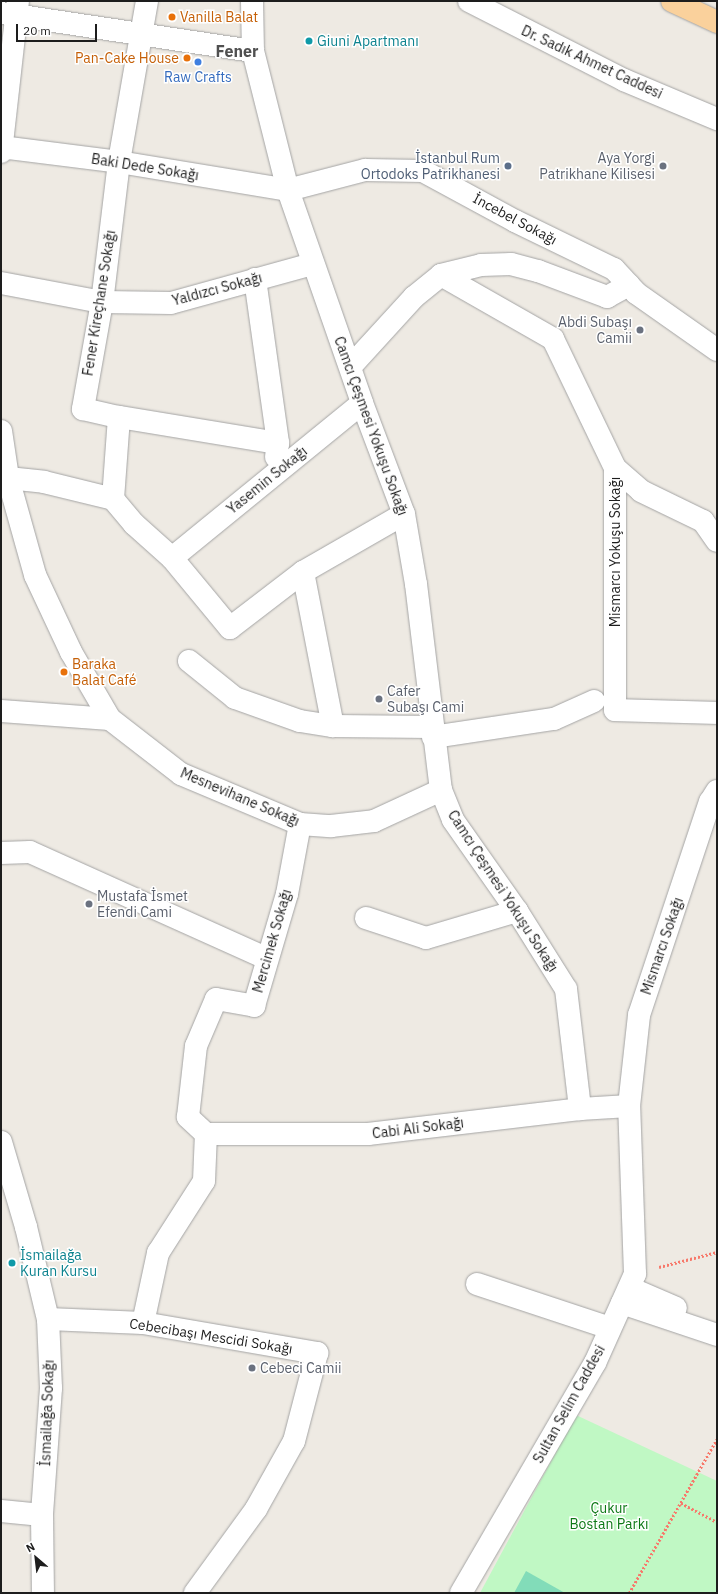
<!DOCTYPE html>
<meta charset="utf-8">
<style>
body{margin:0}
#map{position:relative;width:718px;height:1594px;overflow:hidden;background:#eeeae3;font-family:"IBM Plex Sans",sans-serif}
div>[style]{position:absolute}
.park>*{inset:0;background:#c0f8c4}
.pitch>*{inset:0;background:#82dcb9}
.path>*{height:2.5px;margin-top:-1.25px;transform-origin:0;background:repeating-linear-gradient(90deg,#f7796b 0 2px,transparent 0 4px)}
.roads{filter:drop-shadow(0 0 1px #a4a4a4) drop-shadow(0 0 1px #a4a4a4)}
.minor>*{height:22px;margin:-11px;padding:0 11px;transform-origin:11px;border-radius:11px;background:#fff}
.major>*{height:22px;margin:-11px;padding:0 11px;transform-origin:11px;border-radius:11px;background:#fad19c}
.dots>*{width:11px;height:11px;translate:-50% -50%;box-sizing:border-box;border:2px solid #fff;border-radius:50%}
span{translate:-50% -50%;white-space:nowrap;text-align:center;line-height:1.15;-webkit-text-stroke:3px #fff;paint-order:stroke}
.food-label{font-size:14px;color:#c56008}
.left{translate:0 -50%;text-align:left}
.right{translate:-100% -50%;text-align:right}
.culture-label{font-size:14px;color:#0d838f}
.street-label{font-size:14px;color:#1d1d1d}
.shop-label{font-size:14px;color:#366cbe}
.service-label{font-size:14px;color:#4e5e75}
.worship-label{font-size:14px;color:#5b616d}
.park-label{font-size:14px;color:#0d7916}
.quarter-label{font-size:16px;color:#505050;font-weight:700}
.frame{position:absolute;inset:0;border:2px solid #1d1d1d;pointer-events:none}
.north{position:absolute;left:16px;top:1538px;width:40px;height:40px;-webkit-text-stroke:3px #fff;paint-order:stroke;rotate:332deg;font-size:11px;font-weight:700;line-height:16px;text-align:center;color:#1d1d1d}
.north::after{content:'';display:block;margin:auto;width:14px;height:18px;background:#1d1d1d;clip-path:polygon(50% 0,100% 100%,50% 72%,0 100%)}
.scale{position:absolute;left:16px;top:24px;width:81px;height:18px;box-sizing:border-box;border:2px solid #1d1d1d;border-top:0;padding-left:5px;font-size:12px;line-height:14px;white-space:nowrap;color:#1d1d1d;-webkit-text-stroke:3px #fff;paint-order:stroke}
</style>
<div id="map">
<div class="park">
<i style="clip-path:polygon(576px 1415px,717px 1481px,717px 1593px,480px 1593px)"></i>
</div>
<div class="pitch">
<i style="clip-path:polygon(526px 1571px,565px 1593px,514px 1593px)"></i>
</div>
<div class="path">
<i style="left:659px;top:1267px;width:60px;rotate:-14.5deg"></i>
<i style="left:681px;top:1503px;width:41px;rotate:27.8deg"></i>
<i style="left:629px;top:1593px;width:177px;rotate:-60.3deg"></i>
</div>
<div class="roads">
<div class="minor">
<i style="left:147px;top:1px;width:163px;rotate:99.9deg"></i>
<i style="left:119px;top:162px;width:141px;rotate:96.9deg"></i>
<i style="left:102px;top:302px;width:109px;rotate:100.1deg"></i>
<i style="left:83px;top:409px;width:37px;rotate:13deg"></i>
<i style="left:119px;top:417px;width:161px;rotate:9.3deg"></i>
<i style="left:252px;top:1px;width:50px;rotate:88.9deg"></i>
<i style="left:253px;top:51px;width:143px;rotate:75.9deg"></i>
<i style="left:288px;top:190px;width:225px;rotate:70.8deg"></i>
<i style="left:362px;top:403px;width:119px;rotate:69.3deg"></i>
<i style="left:404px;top:514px;width:71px;rotate:80.3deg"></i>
<i style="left:416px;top:584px;width:208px;rotate:83.1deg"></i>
<i style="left:441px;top:790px;width:32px;rotate:68deg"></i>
<i style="left:453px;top:820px;width:111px;rotate:54.9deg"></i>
<i style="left:517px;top:911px;width:92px;rotate:57.9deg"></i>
<i style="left:566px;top:989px;width:121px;rotate:83.3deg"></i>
<i style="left:469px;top:1px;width:174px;rotate:27deg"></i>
<i style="left:624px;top:80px;width:101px;rotate:22.8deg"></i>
<i style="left:1px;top:13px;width:255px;rotate:8.6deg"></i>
<i style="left:1px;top:147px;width:119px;rotate:7.2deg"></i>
<i style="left:119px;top:162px;width:171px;rotate:9.4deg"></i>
<i style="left:288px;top:190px;width:80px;rotate:-14.6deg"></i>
<i style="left:365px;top:170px;width:58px;rotate:1deg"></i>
<i style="left:423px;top:171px;width:105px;rotate:28.5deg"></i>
<i style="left:515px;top:221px;width:110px;rotate:25.9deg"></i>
<i style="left:614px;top:269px;width:33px;rotate:47deg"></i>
<i style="left:636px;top:293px;width:99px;rotate:35.1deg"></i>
<i style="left:1px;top:152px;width:152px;rotate:-83.6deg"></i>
<i style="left:441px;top:275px;width:129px;rotate:29.7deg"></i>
<i style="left:553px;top:339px;width:143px;rotate:64.3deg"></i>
<i style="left:615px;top:468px;width:242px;rotate:90deg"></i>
<i style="left:615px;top:710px;width:102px;rotate:1.7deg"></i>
<i style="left:255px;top:279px;width:166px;rotate:82deg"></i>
<i style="left:278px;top:443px;width:14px;rotate:98deg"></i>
<i style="left:1px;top:283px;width:103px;rotate:10.7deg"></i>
<i style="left:102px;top:302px;width:69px;rotate:0.8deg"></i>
<i style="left:171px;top:303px;width:147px;rotate:-15.4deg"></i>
<i style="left:351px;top:366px;width:93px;rotate:-47.6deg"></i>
<i style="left:414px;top:297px;width:35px;rotate:-39deg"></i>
<i style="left:441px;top:275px;width:41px;rotate:-14deg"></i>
<i style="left:481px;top:265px;width:30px;rotate:-2deg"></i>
<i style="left:511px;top:264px;width:28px;rotate:15deg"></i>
<i style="left:538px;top:271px;width:74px;rotate:20.6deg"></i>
<i style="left:607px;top:297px;width:25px;rotate:-29deg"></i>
<i style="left:1px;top:431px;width:48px;rotate:81.5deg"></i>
<i style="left:8px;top:478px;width:101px;rotate:74.4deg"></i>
<i style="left:35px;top:575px;width:85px;rotate:64.9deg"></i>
<i style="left:71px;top:652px;width:78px;rotate:59.8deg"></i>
<i style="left:615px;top:468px;width:35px;rotate:41deg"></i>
<i style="left:641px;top:491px;width:69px;rotate:25.8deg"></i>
<i style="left:703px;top:521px;width:24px;rotate:55deg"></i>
<i style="left:8px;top:478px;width:36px;rotate:6deg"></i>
<i style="left:44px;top:482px;width:71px;rotate:13.8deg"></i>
<i style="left:113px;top:499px;width:33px;rotate:50deg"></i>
<i style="left:134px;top:524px;width:51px;rotate:41.8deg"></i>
<i style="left:172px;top:558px;width:91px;rotate:50.4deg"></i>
<i style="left:230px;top:628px;width:92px;rotate:-37.5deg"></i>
<i style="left:303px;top:572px;width:116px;rotate:-29.9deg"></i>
<i style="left:113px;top:499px;width:82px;rotate:-85.8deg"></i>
<i style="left:172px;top:558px;width:245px;rotate:-39.2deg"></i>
<i style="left:303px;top:572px;width:157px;rotate:79deg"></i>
<i style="left:189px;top:661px;width:59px;rotate:38.8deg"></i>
<i style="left:235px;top:698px;width:69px;rotate:19.5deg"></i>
<i style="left:300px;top:721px;width:33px;rotate:9deg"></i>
<i style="left:333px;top:726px;width:99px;rotate:0.6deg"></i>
<i style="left:1px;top:711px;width:109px;rotate:4.2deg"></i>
<i style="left:110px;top:719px;width:90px;rotate:37.8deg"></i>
<i style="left:181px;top:774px;width:129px;rotate:22.8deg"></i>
<i style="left:300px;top:824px;width:31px;rotate:4deg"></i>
<i style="left:331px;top:826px;width:43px;rotate:-6.6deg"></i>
<i style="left:374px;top:821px;width:74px;rotate:-24.8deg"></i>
<i style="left:433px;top:737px;width:122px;rotate:-8.5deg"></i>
<i style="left:554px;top:719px;width:44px;rotate:-24.2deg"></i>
<i style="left:1px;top:853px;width:29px;rotate:-2deg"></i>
<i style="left:30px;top:852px;width:259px;rotate:24.2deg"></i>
<i style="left:366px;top:918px;width:63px;rotate:18.4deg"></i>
<i style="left:426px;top:938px;width:95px;rotate:-16.5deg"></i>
<i style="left:206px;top:1134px;width:162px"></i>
<i style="left:368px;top:1134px;width:213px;rotate:-6.7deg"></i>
<i style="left:580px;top:1109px;width:49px;rotate:-3.5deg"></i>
<i style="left:1px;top:1142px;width:89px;rotate:73.6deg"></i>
<i style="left:26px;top:1227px;width:95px;rotate:76.6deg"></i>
<i style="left:48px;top:1319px;width:69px;rotate:87.5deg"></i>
<i style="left:51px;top:1388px;width:127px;rotate:94.1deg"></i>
<i style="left:42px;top:1515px;width:78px;rotate:89.3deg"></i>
<i style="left:477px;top:1284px;width:140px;rotate:18.3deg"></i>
<i style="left:630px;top:1288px;width:50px;rotate:23.5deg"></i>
<i style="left:622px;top:1303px;width:100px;rotate:18.6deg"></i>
<i style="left:48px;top:1319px;width:95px;rotate:2.4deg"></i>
<i style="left:143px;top:1323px;width:177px;rotate:9.8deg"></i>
<i style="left:317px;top:1353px;width:91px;rotate:104.6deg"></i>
<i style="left:294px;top:1441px;width:78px;rotate:119.2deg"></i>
<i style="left:256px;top:1509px;width:104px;rotate:126deg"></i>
<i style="left:143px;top:1323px;width:72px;rotate:-77.9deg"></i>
<i style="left:158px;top:1253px;width:85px;rotate:-57.4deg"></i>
<i style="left:204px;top:1181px;width:47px;rotate:-87.6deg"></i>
<i style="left:206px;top:1134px;width:25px;rotate:-137deg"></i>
<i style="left:188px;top:1117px;width:71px;rotate:-83.6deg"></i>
<i style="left:196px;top:1046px;width:51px;rotate:-66.9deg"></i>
<i style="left:216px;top:999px;width:39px;rotate:10deg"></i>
<i style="left:254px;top:1006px;width:117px;rotate:-73.6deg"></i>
<i style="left:287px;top:894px;width:71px;rotate:-79.5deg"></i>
<i style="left:1px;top:1511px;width:41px;rotate:5.6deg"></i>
<i style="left:461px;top:1593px;width:266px;rotate:-59.8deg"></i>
<i style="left:595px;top:1363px;width:98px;rotate:-65.8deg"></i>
<i style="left:635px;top:1274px;width:168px;rotate:-92deg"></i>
<i style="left:629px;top:1106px;width:92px;rotate:-83.7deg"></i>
<i style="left:639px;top:1015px;width:225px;rotate:-71.6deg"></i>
<i style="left:710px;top:802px;width:13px;rotate:-58deg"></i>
</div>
<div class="major">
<i style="left:672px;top:1px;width:50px;rotate:25deg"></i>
</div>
</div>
<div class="dots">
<i style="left:172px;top:17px;background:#e8710a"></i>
<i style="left:309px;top:41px;background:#0f9aa8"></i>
<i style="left:187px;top:58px;background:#e8710a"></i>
<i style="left:198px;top:62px;background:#3f7fe0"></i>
<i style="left:508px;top:166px;background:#5c6f8a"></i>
<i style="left:663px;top:166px;background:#6b7280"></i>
<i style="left:640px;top:330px;background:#6b7280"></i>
<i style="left:64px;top:672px;background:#e8710a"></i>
<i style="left:379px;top:699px;background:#6b7280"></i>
<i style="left:89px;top:904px;background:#6b7280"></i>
<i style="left:12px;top:1263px;background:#0f9aa8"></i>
<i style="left:252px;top:1368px;background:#6b7280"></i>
</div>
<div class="food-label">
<span class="left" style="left:180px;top:17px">Vanilla Balat</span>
<span class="right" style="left:179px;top:58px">Pan-Cake House</span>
<span class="left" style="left:72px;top:672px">Baraka<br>Balat Café</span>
</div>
<div class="culture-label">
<span class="left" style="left:317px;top:41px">Giuni Apartmanı</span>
<span class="left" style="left:20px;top:1263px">İsmailağa<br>Kuran Kursu</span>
</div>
<div class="street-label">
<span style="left:592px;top:62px;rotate:25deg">Dr. Sadık Ahmet Caddesi</span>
<span style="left:145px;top:167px;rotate:9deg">Baki Dede Sokağı</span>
<span style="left:515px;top:219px;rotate:28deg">İncebel Sokağı</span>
<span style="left:217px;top:289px;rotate:-15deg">Yaldızcı Sokağı</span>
<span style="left:99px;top:303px;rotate:-81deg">Fener Kireçhane Sokağı</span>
<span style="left:371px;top:426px;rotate:70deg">Camcı Çeşmesi Yokuşu Sokağı</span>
<span style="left:267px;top:480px;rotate:-39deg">Yasemin Sokağı</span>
<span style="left:615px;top:552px;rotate:-90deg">Mismarcı Yokuşu Sokağı</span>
<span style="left:240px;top:797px;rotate:23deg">Mesnevihane Sokağı</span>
<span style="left:503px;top:891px;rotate:57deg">Camcı Çeşmesi Yokuşu Sokağı</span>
<span style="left:272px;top:941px;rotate:-74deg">Mercimek Sokağı</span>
<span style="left:662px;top:946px;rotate:-71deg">Mismarcı Sokağı</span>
<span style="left:418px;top:1128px;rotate:-7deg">Cabi Ali Sokağı</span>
<span style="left:211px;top:1336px;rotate:9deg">Cebecibaşı Mescidi Sokağı</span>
<span style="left:569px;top:1404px;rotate:-61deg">Sultan Selim Caddesi</span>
<span style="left:47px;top:1413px;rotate:-88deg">İsmailağa Sokağı</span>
</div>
<div class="shop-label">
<span style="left:198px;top:77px">Raw Crafts</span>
</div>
<div class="service-label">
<span class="right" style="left:500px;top:166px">İstanbul Rum<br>Ortodoks Patrikhanesi</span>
</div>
<div class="worship-label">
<span class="right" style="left:655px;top:166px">Aya Yorgi<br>Patrikhane Kilisesi</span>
<span class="right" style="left:632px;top:330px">Abdi Subaşı<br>Camii</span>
<span class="left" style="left:387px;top:699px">Cafer<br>Subaşı Cami</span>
<span class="left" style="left:97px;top:904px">Mustafa İsmet<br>Efendi Cami</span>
<span class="left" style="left:260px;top:1368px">Cebeci Camii</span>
</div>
<div class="park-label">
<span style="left:609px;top:1516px">Çukur<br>Bostan Parkı</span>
</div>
<div class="quarter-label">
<span style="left:237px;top:51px">Fener</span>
</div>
<div class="frame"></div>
<div class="north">N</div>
<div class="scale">20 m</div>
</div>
